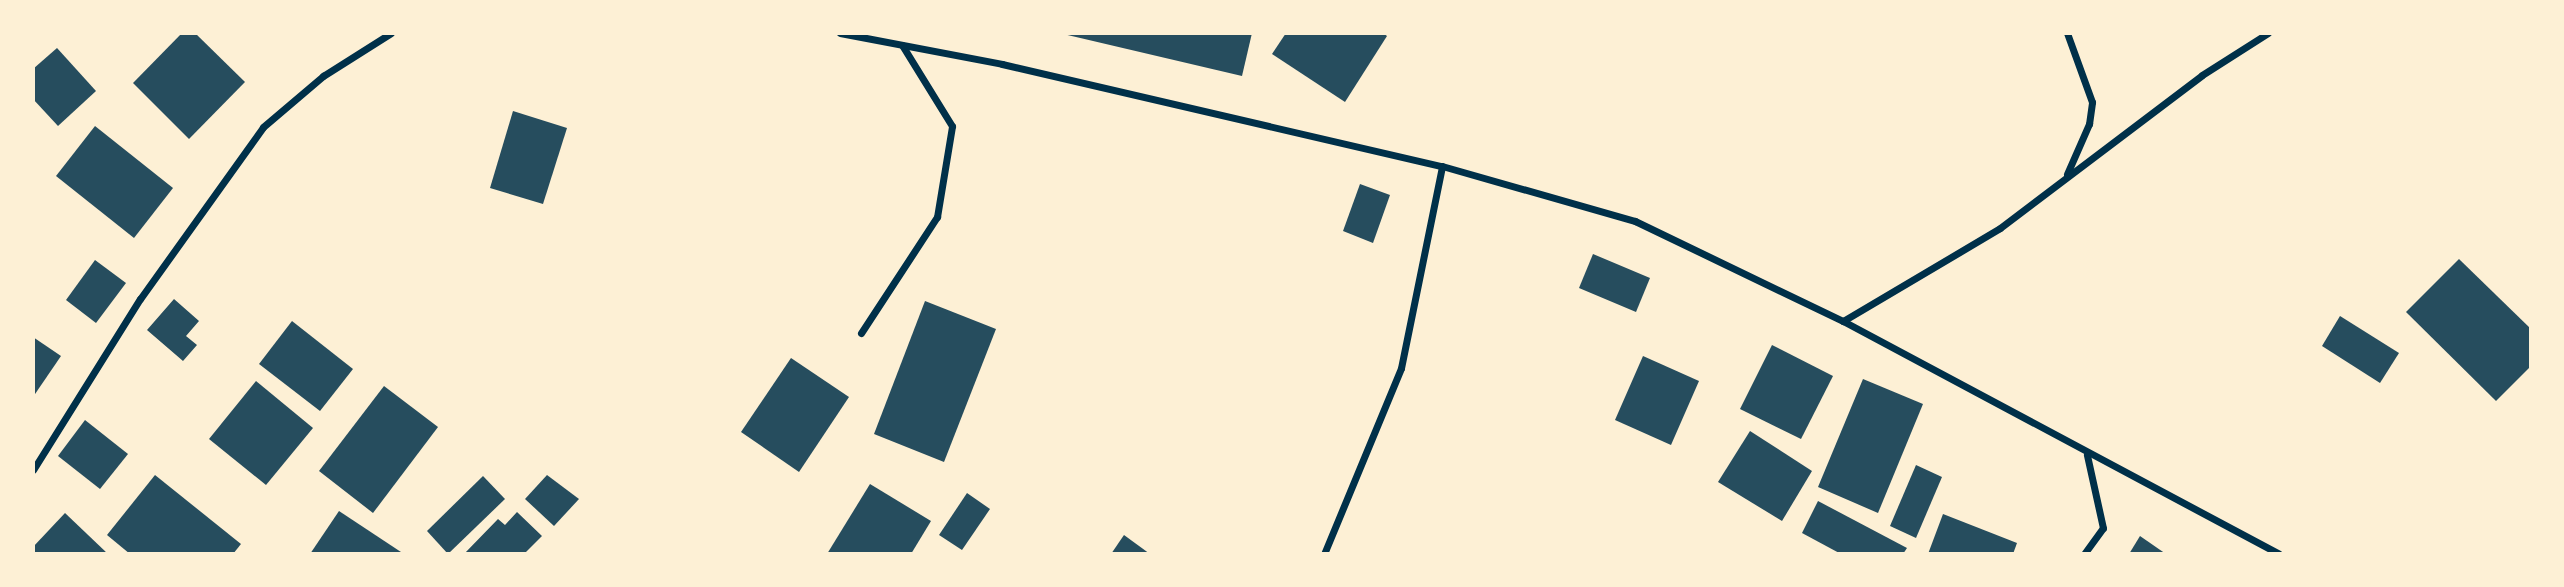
<!DOCTYPE html>
<style>
body{margin:0}
#map{position:relative;width:2564px;height:587px;overflow:hidden;background:#fdf0d5;font-family:Manrope,sans-serif}
div>[style]{position:absolute}
.building>*{inset:0;background:#264d5e}
.minor>*{height:7px;margin:-3.5px;padding:0 3.5px;transform-origin:3.5px;border-radius:3.5px;background:#003049}
span{translate:-50% -50%;white-space:nowrap;text-align:center;line-height:1.15;-webkit-text-stroke:5px #fdf0d5;paint-order:stroke}
.frame{position:absolute;inset:0;border:35px solid #fdf0d5;pointer-events:none}
</style>
<div id="map">
<div class="building">
<i style="clip-path:polygon(182px 33px,195px 33px,245px 82px,189px 139px,133px 83px)"></i>
<i style="clip-path:polygon(1059px 33px,1252px 33px,1242px 76px)"></i>
<i style="clip-path:polygon(1286px 33px,1383px 33px,1387px 36px,1345px 102px,1272px 54px)"></i>
<i style="clip-path:polygon(57px 48px,96px 91px,58px 126px,33px 99px,33px 69px)"></i>
<i style="clip-path:polygon(513px 111px,567px 128px,543px 204px,490px 188px)"></i>
<i style="clip-path:polygon(95px 126px,173px 188px,134px 238px,56px 176px)"></i>
<i style="clip-path:polygon(1360px 184px,1390px 195px,1373px 243px,1343px 231px)"></i>
<i style="clip-path:polygon(1593px 254px,1650px 278px,1636px 312px,1579px 288px)"></i>
<i style="clip-path:polygon(2459px 259px,2531px 329px,2531px 366px,2496px 401px,2406px 312px)"></i>
<i style="clip-path:polygon(95px 260px,126px 283px,96px 323px,66px 300px)"></i>
<i style="clip-path:polygon(174px 299px,199px 321px,186px 336px,197px 345px,183px 361px,147px 330px)"></i>
<i style="clip-path:polygon(925px 301px,996px 329px,944px 462px,874px 434px)"></i>
<i style="clip-path:polygon(2340px 316px,2399px 353px,2380px 383px,2322px 346px)"></i>
<i style="clip-path:polygon(292px 321px,353px 369px,320px 411px,259px 364px)"></i>
<i style="clip-path:polygon(33px 337px,61px 356px,33px 397px)"></i>
<i style="clip-path:polygon(1772px 345px,1833px 376px,1801px 439px,1740px 409px)"></i>
<i style="clip-path:polygon(1643px 356px,1699px 381px,1671px 445px,1615px 420px)"></i>
<i style="clip-path:polygon(791px 358px,849px 397px,799px 472px,741px 432px)"></i>
<i style="clip-path:polygon(1863px 379px,1923px 404px,1878px 513px,1818px 487px)"></i>
<i style="clip-path:polygon(256px 381px,313px 428px,266px 485px,209px 439px)"></i>
<i style="clip-path:polygon(384px 386px,438px 427px,373px 513px,319px 471px)"></i>
<i style="clip-path:polygon(85px 420px,128px 454px,100px 489px,58px 456px)"></i>
<i style="clip-path:polygon(1750px 431px,1812px 471px,1782px 521px,1718px 482px)"></i>
<i style="clip-path:polygon(1916px 465px,1942px 477px,1916px 538px,1890px 526px)"></i>
<i style="clip-path:polygon(155px 475px,241px 544px,233px 554px,130px 554px,107px 535px)"></i>
<i style="clip-path:polygon(547px 475px,579px 499px,554px 526px,525px 499px)"></i>
<i style="clip-path:polygon(483px 476px,505px 499px,448px 554px,427px 531px)"></i>
<i style="clip-path:polygon(870px 484px,931px 521px,911px 554px,827px 554px)"></i>
<i style="clip-path:polygon(967px 493px,990px 509px,962px 550px,939px 535px)"></i>
<i style="clip-path:polygon(1818px 501px,1907px 548px,1903px 554px,1841px 554px,1802px 533px)"></i>
<i style="clip-path:polygon(339px 511px,404px 554px,310px 554px)"></i>
<i style="clip-path:polygon(517px 512px,542px 536px,524px 554px,464px 554px,498px 519px,505px 525px)"></i>
<i style="clip-path:polygon(65px 513px,108px 554px,33px 554px,33px 547px)"></i>
<i style="clip-path:polygon(1943px 514px,2017px 543px,2013px 554px,1928px 554px)"></i>
<i style="clip-path:polygon(1124px 535px,1150px 554px,1111px 554px)"></i>
<i style="clip-path:polygon(2140px 536px,2166px 554px,2129px 554px)"></i>
</div>
<div class="minor">
<i style="left:840px;top:33px;width:165px;rotate:10.8deg"></i>
<i style="left:1002px;top:64px;width:452px;rotate:13.1deg"></i>
<i style="left:1442px;top:166px;width:201px;rotate:15.9deg"></i>
<i style="left:1635px;top:221px;width:231px;rotate:25.7deg"></i>
<i style="left:1843px;top:321px;width:494px;rotate:28.1deg"></i>
<i style="left:2067px;top:174px;width:55px;rotate:-66.3deg"></i>
<i style="left:2089px;top:124px;width:22px;rotate:-82deg"></i>
<i style="left:2092px;top:102px;width:73px;rotate:-109.9deg"></i>
<i style="left:1843px;top:321px;width:182px;rotate:-30.6deg"></i>
<i style="left:2000px;top:228px;width:253px;rotate:-37.1deg"></i>
<i style="left:2202px;top:75px;width:78px;rotate:-32.5deg"></i>
<i style="left:861px;top:333px;width:139px;rotate:-56.8deg"></i>
<i style="left:937px;top:217px;width:92px;rotate:-80.6deg"></i>
<i style="left:952px;top:126px;width:95px;rotate:-121.7deg"></i>
<i style="left:33px;top:470px;width:202px;rotate:-58deg"></i>
<i style="left:140px;top:299px;width:211px;rotate:-54.4deg"></i>
<i style="left:263px;top:127px;width:79px;rotate:-40.4deg"></i>
<i style="left:323px;top:76px;width:80px;rotate:-32.3deg"></i>
<i style="left:1324px;top:554px;width:201px;rotate:-67.5deg"></i>
<i style="left:1401px;top:368px;width:206px;rotate:-78.5deg"></i>
<i style="left:2084px;top:554px;width:32px;rotate:-54deg"></i>
<i style="left:2103px;top:528px;width:75px;rotate:-102.4deg"></i>
</div>
<div class="frame"></div>
</div>
